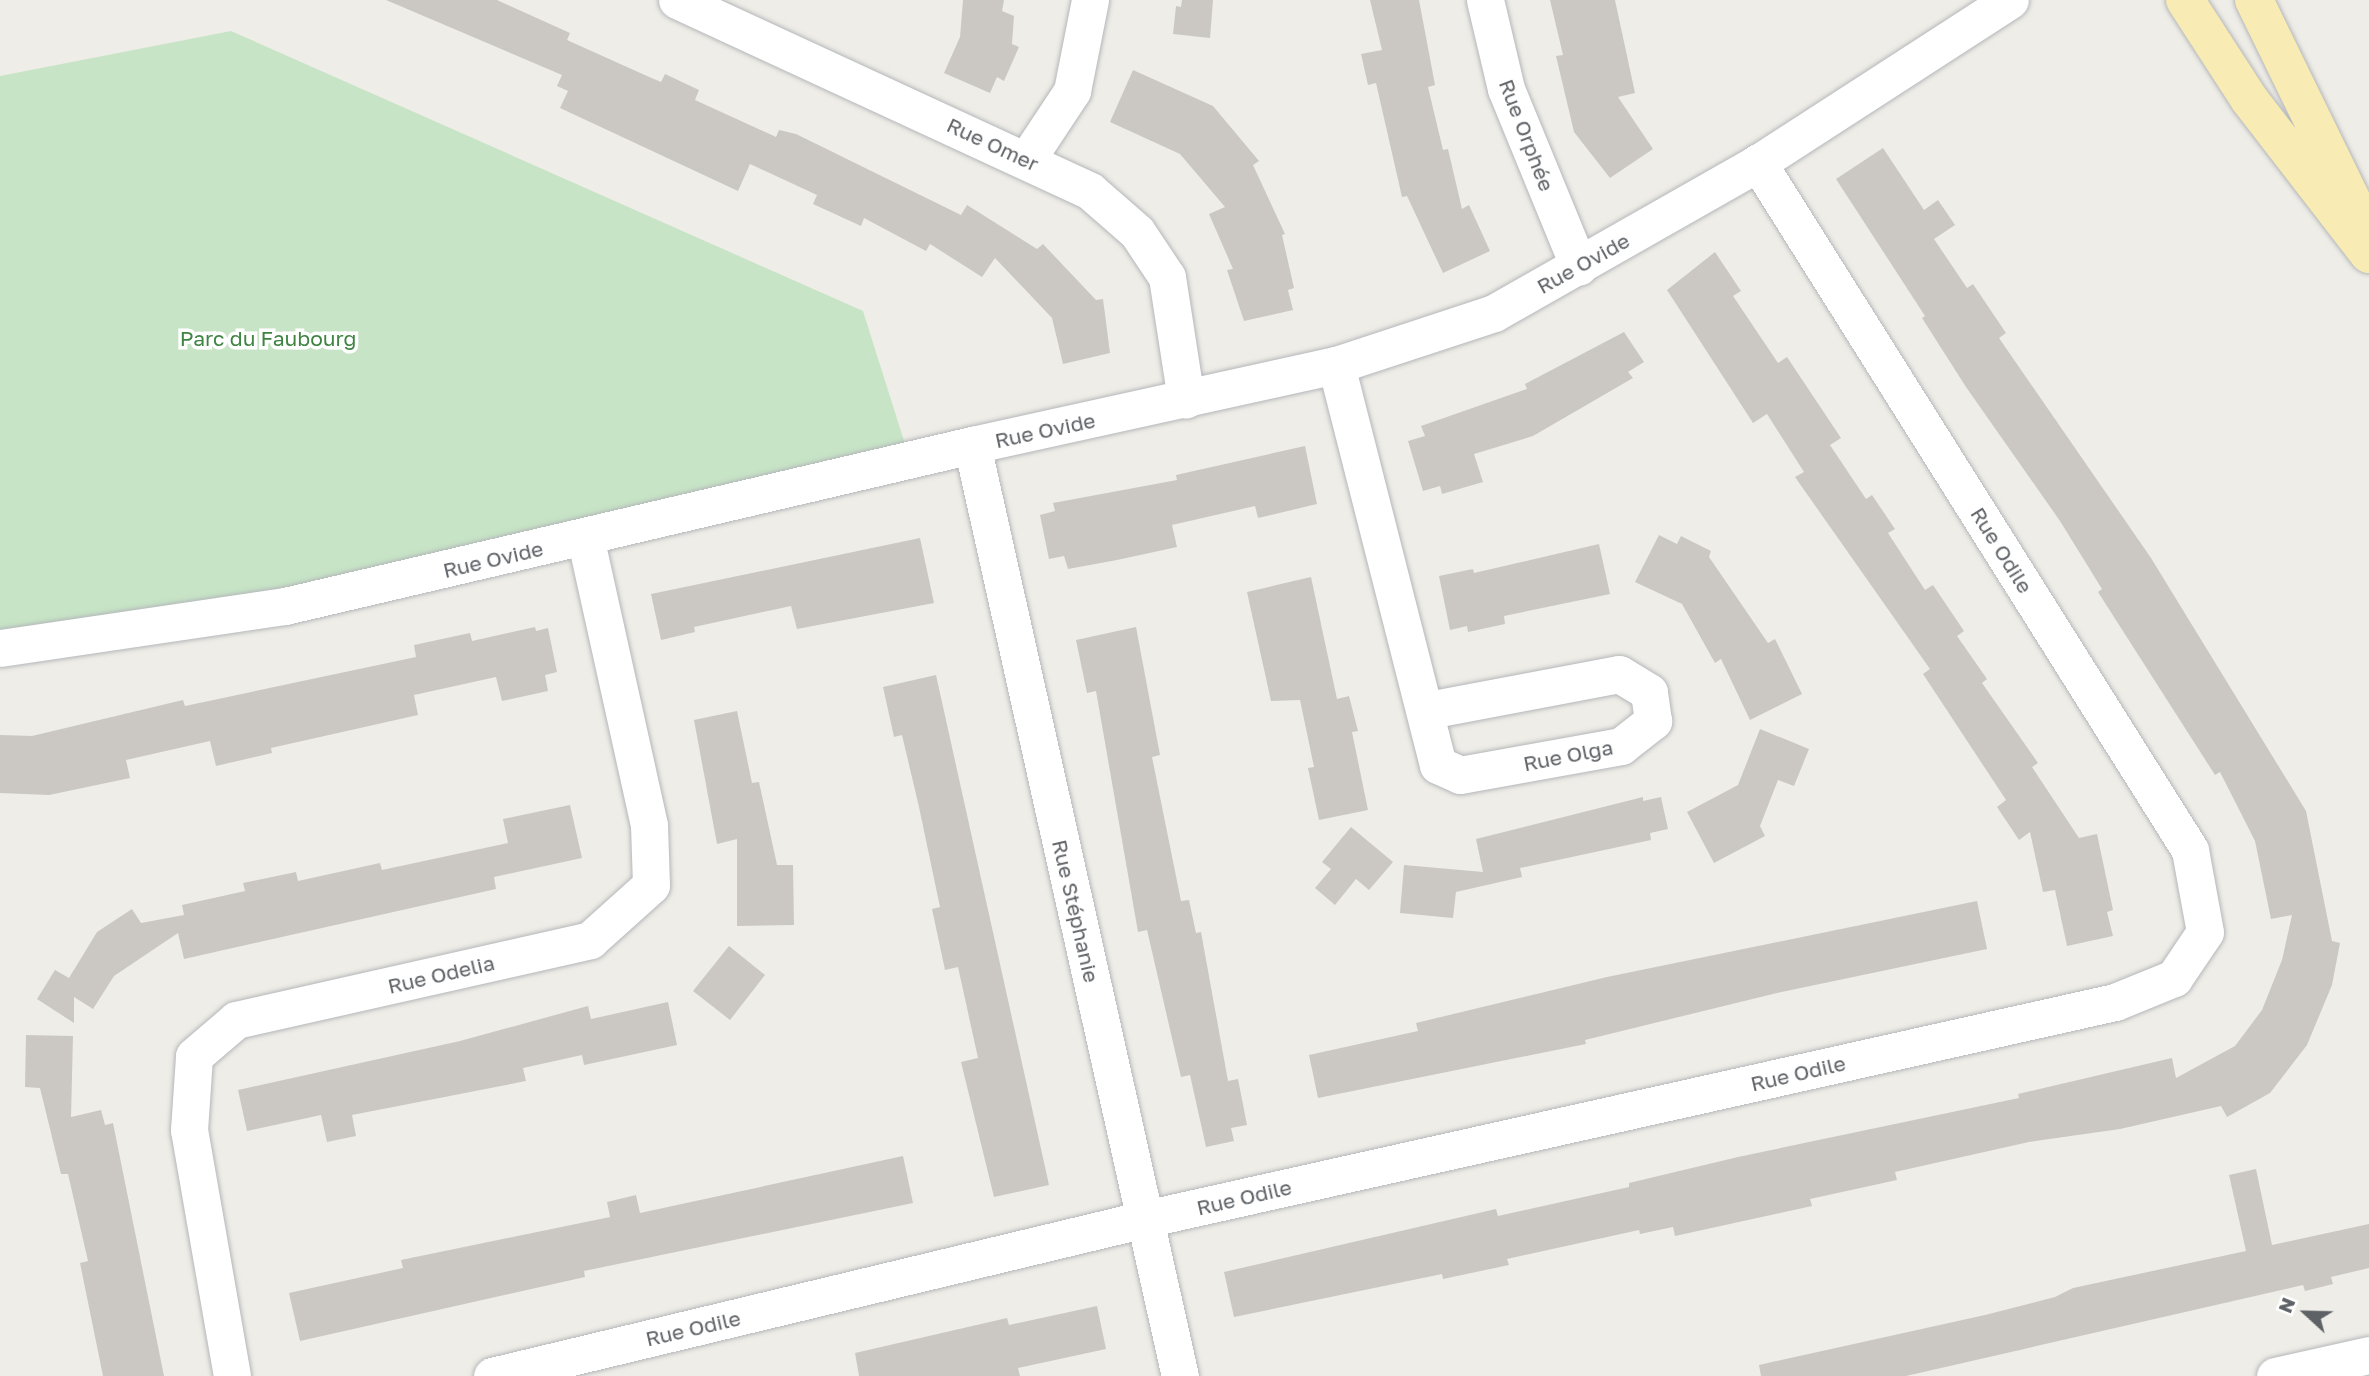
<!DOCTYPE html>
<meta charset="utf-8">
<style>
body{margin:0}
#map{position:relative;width:2369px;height:1376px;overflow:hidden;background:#efede7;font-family:"Golos Text",sans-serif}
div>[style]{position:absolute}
.green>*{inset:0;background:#c7e4c6}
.building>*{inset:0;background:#cbc8c4}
.roads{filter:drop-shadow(0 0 2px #b4b7ba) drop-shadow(0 0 2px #b4b7ba)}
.minor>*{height:37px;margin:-18.5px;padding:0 18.5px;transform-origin:18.5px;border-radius:18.5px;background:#fff}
.major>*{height:38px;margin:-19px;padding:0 19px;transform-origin:19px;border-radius:19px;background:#f8ebb3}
span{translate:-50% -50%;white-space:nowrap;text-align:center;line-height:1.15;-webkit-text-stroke:7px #fff;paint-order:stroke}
.street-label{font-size:21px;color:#5e6266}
.park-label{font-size:21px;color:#3f8441}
.north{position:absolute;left:2271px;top:1278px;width:70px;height:70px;-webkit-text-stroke:5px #fff;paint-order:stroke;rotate:292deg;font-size:19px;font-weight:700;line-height:28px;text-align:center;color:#5e6266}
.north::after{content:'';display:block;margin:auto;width:24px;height:32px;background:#5e6266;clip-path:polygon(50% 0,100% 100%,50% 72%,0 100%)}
</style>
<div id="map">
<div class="green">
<i style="clip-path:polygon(231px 31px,863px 311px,910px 460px,0 648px,0 76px)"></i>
</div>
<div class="building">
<i style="clip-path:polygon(386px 0,497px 0,570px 33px,567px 40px,647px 76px,661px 82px,665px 74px,699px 90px,695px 100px,776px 137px,779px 130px,796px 134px,961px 215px,967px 205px,1037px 249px,1043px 244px,1096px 300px,1103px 299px,1110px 353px,1063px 364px,1052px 318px,995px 258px,982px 277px,930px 244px,926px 251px,864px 218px,861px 226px,813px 204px,817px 195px,750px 164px,738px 191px,560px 108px,568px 91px,557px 86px,562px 75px)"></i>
<i style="clip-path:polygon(963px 0,1004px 0,1002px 11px,1014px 16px,1012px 44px,1019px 47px,1004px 81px,997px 77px,990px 93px,944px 73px,960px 37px)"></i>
<i style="clip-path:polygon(1182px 0,1213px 0,1210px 38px,1173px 34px,1176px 6px,1181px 7px)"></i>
<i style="clip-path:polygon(1370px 0,1419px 0,1435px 85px,1428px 87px,1443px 150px,1448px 149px,1462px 209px,1469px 205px,1490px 251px,1443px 273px,1407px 196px,1402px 197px,1376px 83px,1368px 85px,1361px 54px,1382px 50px)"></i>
<i style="clip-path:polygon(1550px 0,1615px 0,1635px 93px,1618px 97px,1653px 149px,1610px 178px,1574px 132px,1556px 56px,1563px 55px)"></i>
<i style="clip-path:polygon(1133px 70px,1213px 106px,1259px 161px,1253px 165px,1285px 234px,1282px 235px,1294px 288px,1288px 290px,1293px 310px,1244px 321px,1227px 270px,1233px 269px,1209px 214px,1225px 207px,1180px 154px,1110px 122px)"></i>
<i style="clip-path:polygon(1883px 148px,1924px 210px,1938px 200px,1955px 225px,1934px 239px,1967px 288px,1973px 284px,2006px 333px,1999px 338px,2151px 558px,2306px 811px,2332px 941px,2340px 943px,2332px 985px,2307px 1045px,2270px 1093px,2227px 1117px,2221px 1106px,2120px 1129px,2029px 1142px,1895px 1172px,1897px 1180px,1810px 1199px,1812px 1206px,1675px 1236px,1673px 1227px,1640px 1234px,1639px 1230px,1507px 1259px,1509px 1265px,1443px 1279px,1442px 1274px,1234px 1317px,1224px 1272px,1496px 1209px,1498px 1216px,1629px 1187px,1629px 1183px,1738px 1157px,2019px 1098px,2018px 1094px,2172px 1058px,2176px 1078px,2235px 1046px,2262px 1010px,2282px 960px,2292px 915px,2271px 919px,2255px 841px,2220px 772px,2215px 775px,2098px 592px,2102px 589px,2060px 521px,1966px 387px,1922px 318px,1925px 316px,1836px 179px)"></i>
<i style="clip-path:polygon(1715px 252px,1741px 291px,1733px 296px,1778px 363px,1787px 357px,1841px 438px,1830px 445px,1866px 499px,1872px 495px,1895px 529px,1888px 533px,1925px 590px,1933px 585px,1964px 631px,1957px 636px,1987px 679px,1982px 683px,2038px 763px,2032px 767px,2079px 838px,2097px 834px,2113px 910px,2107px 912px,2113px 936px,2067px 946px,2055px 890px,2043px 892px,2030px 832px,2019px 840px,1997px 807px,2006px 800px,1923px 674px,1930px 669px,1795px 477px,1804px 472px,1767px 414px,1753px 423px,1667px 290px)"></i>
<i style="clip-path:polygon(1624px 332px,1644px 362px,1628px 372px,1633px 378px,1533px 436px,1474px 454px,1483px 482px,1442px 494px,1440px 486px,1423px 491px,1408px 441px,1425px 436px,1421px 426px,1527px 389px,1525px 384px)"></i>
<i style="clip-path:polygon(1305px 446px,1317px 504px,1258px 518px,1255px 506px,1172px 525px,1177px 547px,1117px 560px,1068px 569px,1064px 556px,1049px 559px,1040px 515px,1055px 511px,1053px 503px,1177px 480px,1176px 475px)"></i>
<i style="clip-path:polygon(1659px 535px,1677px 544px,1681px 536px,1711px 551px,1709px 557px,1768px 643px,1775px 639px,1802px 694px,1750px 720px,1721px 659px,1715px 663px,1682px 604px,1635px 582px)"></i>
<i style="clip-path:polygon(920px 538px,934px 603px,797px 629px,791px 606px,694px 627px,695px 632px,661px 640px,651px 594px)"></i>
<i style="clip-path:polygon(1599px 544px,1610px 594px,1504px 616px,1505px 624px,1468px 632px,1467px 626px,1450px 630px,1439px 576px,1473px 569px,1474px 573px)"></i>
<i style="clip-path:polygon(1311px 577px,1337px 699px,1349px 696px,1358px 731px,1352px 732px,1368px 810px,1319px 820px,1308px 768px,1314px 767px,1300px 700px,1271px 701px,1247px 592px)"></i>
<i style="clip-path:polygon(535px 627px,536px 631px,548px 628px,557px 672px,545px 675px,548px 691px,502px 701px,496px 677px,414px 695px,418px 715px,271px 748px,272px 753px,216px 766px,210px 741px,126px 760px,130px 778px,49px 795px,0 793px,0 735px,32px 736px,183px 700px,185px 706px,416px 657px,414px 645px,470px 633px,472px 641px)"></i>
<i style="clip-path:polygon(1136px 627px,1160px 755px,1152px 757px,1181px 901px,1189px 900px,1196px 933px,1201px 932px,1228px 1081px,1238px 1079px,1247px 1125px,1231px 1128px,1234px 1141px,1206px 1147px,1190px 1075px,1181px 1077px,1147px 930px,1138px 932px,1096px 691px,1087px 693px,1076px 640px)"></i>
<i style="clip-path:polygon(936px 675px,1049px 1185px,994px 1197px,961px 1062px,978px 1058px,958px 967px,945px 970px,932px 909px,940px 907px,919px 807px,902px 735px,894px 737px,883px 687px)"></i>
<i style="clip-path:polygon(737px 711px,752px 783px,759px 782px,777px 865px,793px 865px,794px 925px,737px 926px,737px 839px,717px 844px,694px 720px)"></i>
<i style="clip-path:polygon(1760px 729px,1809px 749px,1794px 786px,1778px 780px,1760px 826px,1765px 836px,1714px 863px,1687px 812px,1738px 785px)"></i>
<i style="clip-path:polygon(1643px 797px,1643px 801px,1661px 797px,1668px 829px,1650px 833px,1651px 840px,1520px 868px,1522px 877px,1456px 892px,1453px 918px,1400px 913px,1404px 865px,1483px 872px,1476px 839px)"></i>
<i style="clip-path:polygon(570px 805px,582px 858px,494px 877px,496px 889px,184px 959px,178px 933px,114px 976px,93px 1009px,74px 997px,74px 1023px,37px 999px,55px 970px,69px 978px,97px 932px,132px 909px,141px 923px,184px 915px,182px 905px,245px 891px,243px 883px,296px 872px,298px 881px,380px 863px,382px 870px,508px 843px,503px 819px)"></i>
<i style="clip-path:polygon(1351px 827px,1393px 862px,1369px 890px,1356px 879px,1335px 905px,1315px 888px,1331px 869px,1322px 862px)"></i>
<i style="clip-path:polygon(1977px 901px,1987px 949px,1777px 993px,1585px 1040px,1586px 1044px,1318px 1098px,1309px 1055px,1418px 1031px,1416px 1023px,1607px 977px)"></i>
<i style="clip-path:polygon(729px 946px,765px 975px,730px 1020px,693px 991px)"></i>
<i style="clip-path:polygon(668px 1002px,677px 1045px,584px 1065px,582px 1055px,523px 1068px,526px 1081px,352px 1115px,356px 1136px,327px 1142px,321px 1115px,247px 1131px,238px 1090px,460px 1041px,588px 1006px,591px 1019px)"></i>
<i style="clip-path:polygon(26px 1035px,73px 1036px,71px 1117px,101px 1110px,105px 1125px,113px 1123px,164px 1376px,103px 1376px,80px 1263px,88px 1261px,68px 1174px,61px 1174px,40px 1088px,25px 1087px)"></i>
<i style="clip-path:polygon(903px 1156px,913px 1203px,584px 1271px,585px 1277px,300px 1341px,289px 1293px,403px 1268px,401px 1260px,610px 1217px,607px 1202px,636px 1195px,640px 1213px)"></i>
<i style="clip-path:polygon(2256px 1169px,2272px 1245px,2369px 1224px,2369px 1268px,2331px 1277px,2333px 1284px,2305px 1291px,2303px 1285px,1906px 1376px,1761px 1376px,1759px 1365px,1985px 1315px,2055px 1297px,2073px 1288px,2246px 1251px,2229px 1175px)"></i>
<i style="clip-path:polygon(1097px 1306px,1106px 1349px,1018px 1368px,1020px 1376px,859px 1376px,855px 1353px,1007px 1318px,1009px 1325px)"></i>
</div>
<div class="roads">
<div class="minor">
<i style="left:677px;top:0;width:455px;rotate:24.8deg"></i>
<i style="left:1090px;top:191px;width:62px;rotate:41.1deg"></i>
<i style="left:1137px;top:232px;width:54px;rotate:56.3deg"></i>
<i style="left:1167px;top:277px;width:124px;rotate:81.2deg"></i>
<i style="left:1485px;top:0;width:91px;rotate:76.7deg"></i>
<i style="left:1506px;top:89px;width:192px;rotate:67.7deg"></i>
<i style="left:1027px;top:159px;width:82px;rotate:-56.5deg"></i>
<i style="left:1072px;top:91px;width:93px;rotate:-78.8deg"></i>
<i style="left:1336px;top:365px;width:413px;rotate:75.7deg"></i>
<i style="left:1438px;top:765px;width:24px;rotate:24deg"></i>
<i style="left:1460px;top:775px;width:164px;rotate:-10.2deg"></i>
<i style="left:1621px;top:746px;width:41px;rotate:-38deg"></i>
<i style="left:1653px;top:721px;width:29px;rotate:-98deg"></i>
<i style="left:1649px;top:692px;width:35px;rotate:-149deg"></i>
<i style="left:1619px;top:674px;width:198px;rotate:169.3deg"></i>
<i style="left:972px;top:445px;width:954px;rotate:77.41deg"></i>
<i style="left:0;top:648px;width:288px;rotate:-8.4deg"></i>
<i style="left:285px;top:606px;width:706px;rotate:-13.19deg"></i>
<i style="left:972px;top:445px;width:373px;rotate:-12.4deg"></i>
<i style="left:1336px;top:365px;width:166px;rotate:-18.2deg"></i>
<i style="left:1494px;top:313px;width:304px;rotate:-29.6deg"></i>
<i style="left:1758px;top:163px;width:300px;rotate:-32.9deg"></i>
<i style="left:232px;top:1376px;width:250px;rotate:-99.9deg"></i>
<i style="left:189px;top:1130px;width:74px;rotate:-86.1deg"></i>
<i style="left:194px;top:1056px;width:55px;rotate:-40.6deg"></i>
<i style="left:236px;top:1020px;width:363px;rotate:-12.7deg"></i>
<i style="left:590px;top:940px;width:82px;rotate:-42deg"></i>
<i style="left:651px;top:885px;width:60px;rotate:-91.9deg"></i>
<i style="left:649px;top:825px;width:295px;rotate:-102.5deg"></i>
<i style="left:492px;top:1376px;width:672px;rotate:-13.52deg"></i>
<i style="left:1145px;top:1219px;width:994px;rotate:-12.61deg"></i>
<i style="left:2115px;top:1002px;width:64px;rotate:-22.1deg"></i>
<i style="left:2174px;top:978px;width:55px;rotate:-56deg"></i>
<i style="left:2205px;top:932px;width:83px;rotate:-100.4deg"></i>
<i style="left:2190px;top:850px;width:812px;rotate:-122.16deg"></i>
<i style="left:2275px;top:1376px;width:96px;rotate:-12.6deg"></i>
</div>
<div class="major">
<i style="left:2185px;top:0;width:118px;rotate:57.1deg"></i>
<i style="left:2249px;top:99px;width:196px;rotate:52.3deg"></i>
<i style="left:2254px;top:0;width:237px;rotate:64deg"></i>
</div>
</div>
<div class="street-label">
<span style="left:1527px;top:135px;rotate:69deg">Rue Orphée</span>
<span style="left:993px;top:144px;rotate:25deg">Rue Omer</span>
<span style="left:1583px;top:263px;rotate:-29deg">Rue Ovide</span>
<span style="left:1045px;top:430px;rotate:-12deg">Rue Ovide</span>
<span style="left:2002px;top:550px;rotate:58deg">Rue Odile</span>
<span style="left:493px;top:559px;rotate:-13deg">Rue Ovide</span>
<span style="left:1568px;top:755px;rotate:-11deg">Rue Olga</span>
<span style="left:1076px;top:911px;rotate:77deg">Rue Stéphanie</span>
<span style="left:441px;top:974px;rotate:-13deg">Rue Odelia</span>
<span style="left:1798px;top:1073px;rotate:-13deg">Rue Odile</span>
<span style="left:1244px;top:1197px;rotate:-13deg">Rue Odile</span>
<span style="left:693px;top:1328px;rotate:-13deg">Rue Odile</span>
</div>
<div class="park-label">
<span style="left:268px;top:338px">Parc du Faubourg</span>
</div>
<div class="north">N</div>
</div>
